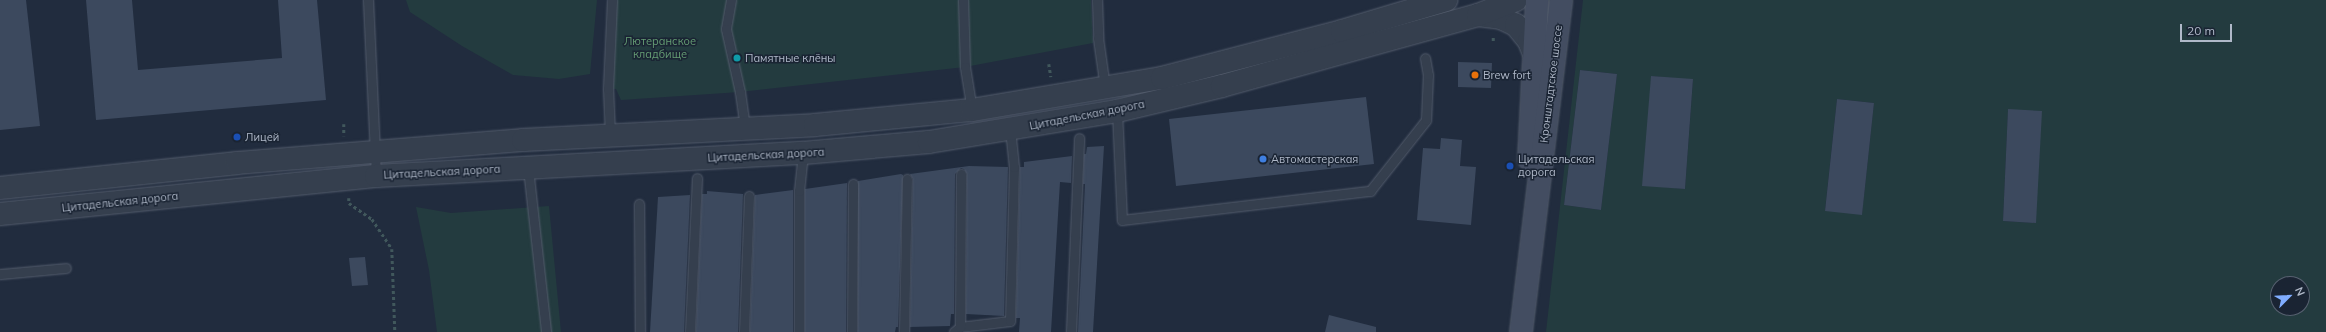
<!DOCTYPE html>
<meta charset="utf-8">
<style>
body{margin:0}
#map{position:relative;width:2326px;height:332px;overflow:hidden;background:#212c3e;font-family:Mulish,sans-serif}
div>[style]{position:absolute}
.green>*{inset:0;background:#233b3f}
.building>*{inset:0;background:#3c495e}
.path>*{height:2.5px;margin-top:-1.25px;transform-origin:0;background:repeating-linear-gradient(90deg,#41585c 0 3px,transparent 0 6px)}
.roads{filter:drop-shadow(0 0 1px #535c6c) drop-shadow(0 0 1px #535c6c)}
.service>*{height:9px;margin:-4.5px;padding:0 4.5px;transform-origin:4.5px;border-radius:4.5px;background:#353f4e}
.tertiary>*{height:22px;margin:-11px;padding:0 11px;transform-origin:11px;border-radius:11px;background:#353f4e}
.secondary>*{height:22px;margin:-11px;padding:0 11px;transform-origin:11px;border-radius:11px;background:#434d61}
.dots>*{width:11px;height:11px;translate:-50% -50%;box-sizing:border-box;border:2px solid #1a2433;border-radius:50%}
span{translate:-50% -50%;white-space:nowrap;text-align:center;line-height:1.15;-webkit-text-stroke:3px #1a2433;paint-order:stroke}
.park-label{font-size:11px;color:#659d74}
.poi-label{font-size:11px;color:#b0b9c9}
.left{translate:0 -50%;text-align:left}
.street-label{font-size:11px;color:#b0b9c9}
.north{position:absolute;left:2270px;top:276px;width:40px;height:40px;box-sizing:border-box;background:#1a2433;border:1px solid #56606f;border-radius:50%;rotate:66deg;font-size:11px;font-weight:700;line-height:16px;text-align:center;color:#b0b9c9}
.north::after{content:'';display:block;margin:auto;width:14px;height:18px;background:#80adff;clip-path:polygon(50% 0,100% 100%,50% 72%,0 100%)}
.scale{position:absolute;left:2180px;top:24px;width:52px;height:18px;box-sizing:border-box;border:2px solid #b0b9c9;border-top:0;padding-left:5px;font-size:12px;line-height:14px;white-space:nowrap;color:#b0b9c9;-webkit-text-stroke:3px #1a2433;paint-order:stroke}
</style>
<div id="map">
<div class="green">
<i style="clip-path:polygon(406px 0,597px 0,590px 74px,559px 79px,513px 75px,462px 46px,410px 12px)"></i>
<i style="clip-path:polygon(613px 0,1091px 0,1093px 43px,965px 67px,740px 92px,621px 100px,616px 89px,608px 89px)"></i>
<i style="clip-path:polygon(evenodd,1583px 0,2326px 0,2326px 332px,1546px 332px,1583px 0,1580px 70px,1617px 74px,1601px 210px,1564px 205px,1580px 70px,1583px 0,1652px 76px,1693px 80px,1685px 189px,1643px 185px,1652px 76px,1583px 0,1837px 99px,1874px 103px,1862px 214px,1825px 210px,1837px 99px,1583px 0,2008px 110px,2036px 223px,2035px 223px,2003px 221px,2008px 110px,1583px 0,2278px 284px,2302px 284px,2302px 308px,2278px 308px,2278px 284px)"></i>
<i style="clip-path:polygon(549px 206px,561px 332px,437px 332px,429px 270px,416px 207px,451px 213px)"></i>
</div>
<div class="building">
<i style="clip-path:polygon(0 0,26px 0,40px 126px,0 130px)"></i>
<i style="clip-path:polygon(86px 0,132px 0,138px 70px,282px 58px,278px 0,317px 0,326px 100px,96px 120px)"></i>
<i style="clip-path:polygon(1458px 62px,1492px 63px,1491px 88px,1458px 87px)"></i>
<i style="clip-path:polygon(1580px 70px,1617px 74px,1601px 210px,1564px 205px)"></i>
<i style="clip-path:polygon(1651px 76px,1693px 79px,1685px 189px,1642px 186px)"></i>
<i style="clip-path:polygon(1366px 97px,1374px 164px,1176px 186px,1169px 119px)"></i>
<i style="clip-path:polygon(1837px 99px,1874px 103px,1862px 215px,1825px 211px)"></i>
<i style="clip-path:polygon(2008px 109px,2042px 111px,2036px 223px,2003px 221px)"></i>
<i style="clip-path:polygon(1441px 138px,1462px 140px,1460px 166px,1476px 167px,1471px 225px,1417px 220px,1423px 148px,1440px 149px)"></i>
<i style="clip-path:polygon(1104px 146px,1093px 332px,1078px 332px,1085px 184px,1083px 184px,1084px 154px,1086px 154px,1087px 147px)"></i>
<i style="clip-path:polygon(1072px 156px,1071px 183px,1060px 182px,1051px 332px,1019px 332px,1020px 318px,1016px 318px,1020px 167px,1024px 167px,1024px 162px)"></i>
<i style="clip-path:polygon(969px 166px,1008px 167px,1004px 316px,966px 314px,967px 174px,964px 169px,961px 168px,955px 174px,954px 314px,951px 314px,950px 326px,910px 327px,913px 179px,910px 174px)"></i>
<i style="clip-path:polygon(901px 174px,903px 175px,898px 327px,896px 327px,895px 332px,858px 332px,858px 181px)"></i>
<i style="clip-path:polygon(847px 183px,846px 332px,805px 332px,805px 189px)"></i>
<i style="clip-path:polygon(793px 190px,793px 332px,750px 332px,755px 195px)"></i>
<i style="clip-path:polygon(707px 191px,743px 194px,738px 332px,696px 332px,702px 194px,707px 194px)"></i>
<i style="clip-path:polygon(690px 195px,684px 332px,650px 332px,658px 197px)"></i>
<i style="clip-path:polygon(365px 257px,368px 285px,352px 286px,349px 258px)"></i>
<i style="clip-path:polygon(1329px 315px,1376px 327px,1376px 332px,1325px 332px)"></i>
</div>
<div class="path">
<i style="left:1493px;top:41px;width:5px;rotate:-90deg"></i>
<i style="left:1049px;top:64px;width:13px;rotate:81deg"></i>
<i style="left:344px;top:124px;width:12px;rotate:90deg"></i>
<i style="left:349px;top:198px;width:5px;rotate:90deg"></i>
<i style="left:349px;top:203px;width:28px;rotate:35deg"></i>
<i style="left:372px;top:219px;width:36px;rotate:56deg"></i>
<i style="left:392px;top:249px;width:83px;rotate:87.9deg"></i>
</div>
<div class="roads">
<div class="service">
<i style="left:368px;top:0;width:176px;rotate:87.4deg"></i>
<i style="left:731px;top:0;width:29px;rotate:100deg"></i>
<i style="left:726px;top:29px;width:65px;rotate:77.5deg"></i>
<i style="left:740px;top:92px;width:37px;rotate:82deg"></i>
<i style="left:963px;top:0;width:67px;rotate:88.3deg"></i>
<i style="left:965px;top:67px;width:44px;rotate:80.8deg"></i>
<i style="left:1097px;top:0;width:38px;rotate:88deg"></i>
<i style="left:1098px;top:38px;width:49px;rotate:81.9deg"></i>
<i style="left:1117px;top:111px;width:109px;rotate:87.4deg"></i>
<i style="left:1122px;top:220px;width:250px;rotate:-6.7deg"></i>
<i style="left:1370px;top:191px;width:90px;rotate:-51.7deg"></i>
<i style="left:1426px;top:120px;width:45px;rotate:-87.5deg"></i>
<i style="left:1428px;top:75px;width:17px;rotate:-100deg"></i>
<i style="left:610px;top:134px;width:45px;rotate:-92.5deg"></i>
<i style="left:608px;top:89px;width:89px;rotate:-87.4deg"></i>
<i style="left:528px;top:168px;width:165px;rotate:83.7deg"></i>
<i style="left:639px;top:204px;width:128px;rotate:89.6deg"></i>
<i style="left:0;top:274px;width:66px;rotate:-5.2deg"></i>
<i style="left:960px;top:327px;width:50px;rotate:-6.8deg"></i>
<i style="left:1010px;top:321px;width:154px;rotate:-88.5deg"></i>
<i style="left:1014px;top:167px;width:38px;rotate:-96deg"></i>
<i style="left:690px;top:332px;width:154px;rotate:-87.4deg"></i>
<i style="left:744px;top:332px;width:136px;rotate:-87.9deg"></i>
<i style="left:799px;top:332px;width:141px;rotate:-90deg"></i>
<i style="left:799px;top:191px;width:38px;rotate:-84deg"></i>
<i style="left:852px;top:332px;width:148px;rotate:-89.6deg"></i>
<i style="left:904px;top:332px;width:153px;rotate:-88.9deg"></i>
<i style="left:954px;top:332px;width:8px;rotate:-40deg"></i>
<i style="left:960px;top:327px;width:153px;rotate:-89.6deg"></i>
<i style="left:1071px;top:332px;width:194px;rotate:-87.6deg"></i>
</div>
<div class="tertiary">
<i style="left:1478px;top:15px;width:23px;rotate:7deg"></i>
<i style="left:1501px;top:18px;width:17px;rotate:25deg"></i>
<i style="left:1516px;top:25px;width:21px;rotate:51deg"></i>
<i style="left:1529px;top:41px;width:14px;rotate:69deg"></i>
<i style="left:0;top:188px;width:238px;rotate:-6deg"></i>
<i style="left:237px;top:163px;width:287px;rotate:-4.6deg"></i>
<i style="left:523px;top:140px;width:292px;rotate:-2.9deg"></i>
<i style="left:815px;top:125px;width:158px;rotate:-5.5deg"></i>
<i style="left:972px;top:110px;width:193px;rotate:-9.6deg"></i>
<i style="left:1162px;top:78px;width:186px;rotate:-14.6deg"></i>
<i style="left:1342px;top:31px;width:109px;rotate:-16.6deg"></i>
<i style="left:0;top:214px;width:378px;rotate:-5.8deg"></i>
<i style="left:376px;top:176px;width:428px;rotate:-3.1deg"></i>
<i style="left:803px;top:153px;width:126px;rotate:-5deg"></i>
<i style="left:929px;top:142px;width:191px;rotate:-9.4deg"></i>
<i style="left:1117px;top:111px;width:108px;rotate:-13.4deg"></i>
<i style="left:1222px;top:86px;width:266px;rotate:-15.5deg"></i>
<i style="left:1478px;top:15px;width:41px;rotate:-21.5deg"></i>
</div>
<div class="secondary">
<i style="left:1529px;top:159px;width:159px;rotate:-87.1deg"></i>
<i style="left:1521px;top:332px;width:334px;rotate:-83.1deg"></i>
</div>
</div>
<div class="dots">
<i style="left:737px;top:58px;background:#0f9aa8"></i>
<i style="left:1475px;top:75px;background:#e8710a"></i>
<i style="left:237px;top:137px;background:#1a4fb4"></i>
<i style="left:1263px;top:159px;background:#3f7fe0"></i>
<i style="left:1510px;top:166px;background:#1a4fb4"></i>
</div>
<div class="park-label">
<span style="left:660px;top:48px">Лютеранское<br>кладбище</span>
</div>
<div class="poi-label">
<span class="left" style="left:745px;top:58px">Памятные клёны</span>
<span class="left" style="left:1483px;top:75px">Brew fort</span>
<span class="left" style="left:245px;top:137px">Лицей</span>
<span class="left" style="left:1271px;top:159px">Автомастерская</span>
<span class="left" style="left:1518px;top:166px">Цитадельская<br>дорога</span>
</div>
<div class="street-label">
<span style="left:1551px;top:84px;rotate:-83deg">Кронштадтское шоссе</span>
<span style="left:1087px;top:115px;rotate:-11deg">Цитадельская дорога</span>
<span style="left:766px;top:155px;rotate:-3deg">Цитадельская дорога</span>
<span style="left:442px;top:172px;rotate:-3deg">Цитадельская дорога</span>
<span style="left:120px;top:202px;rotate:-6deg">Цитадельская дорога</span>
</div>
<div class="north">N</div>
<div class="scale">20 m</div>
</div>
